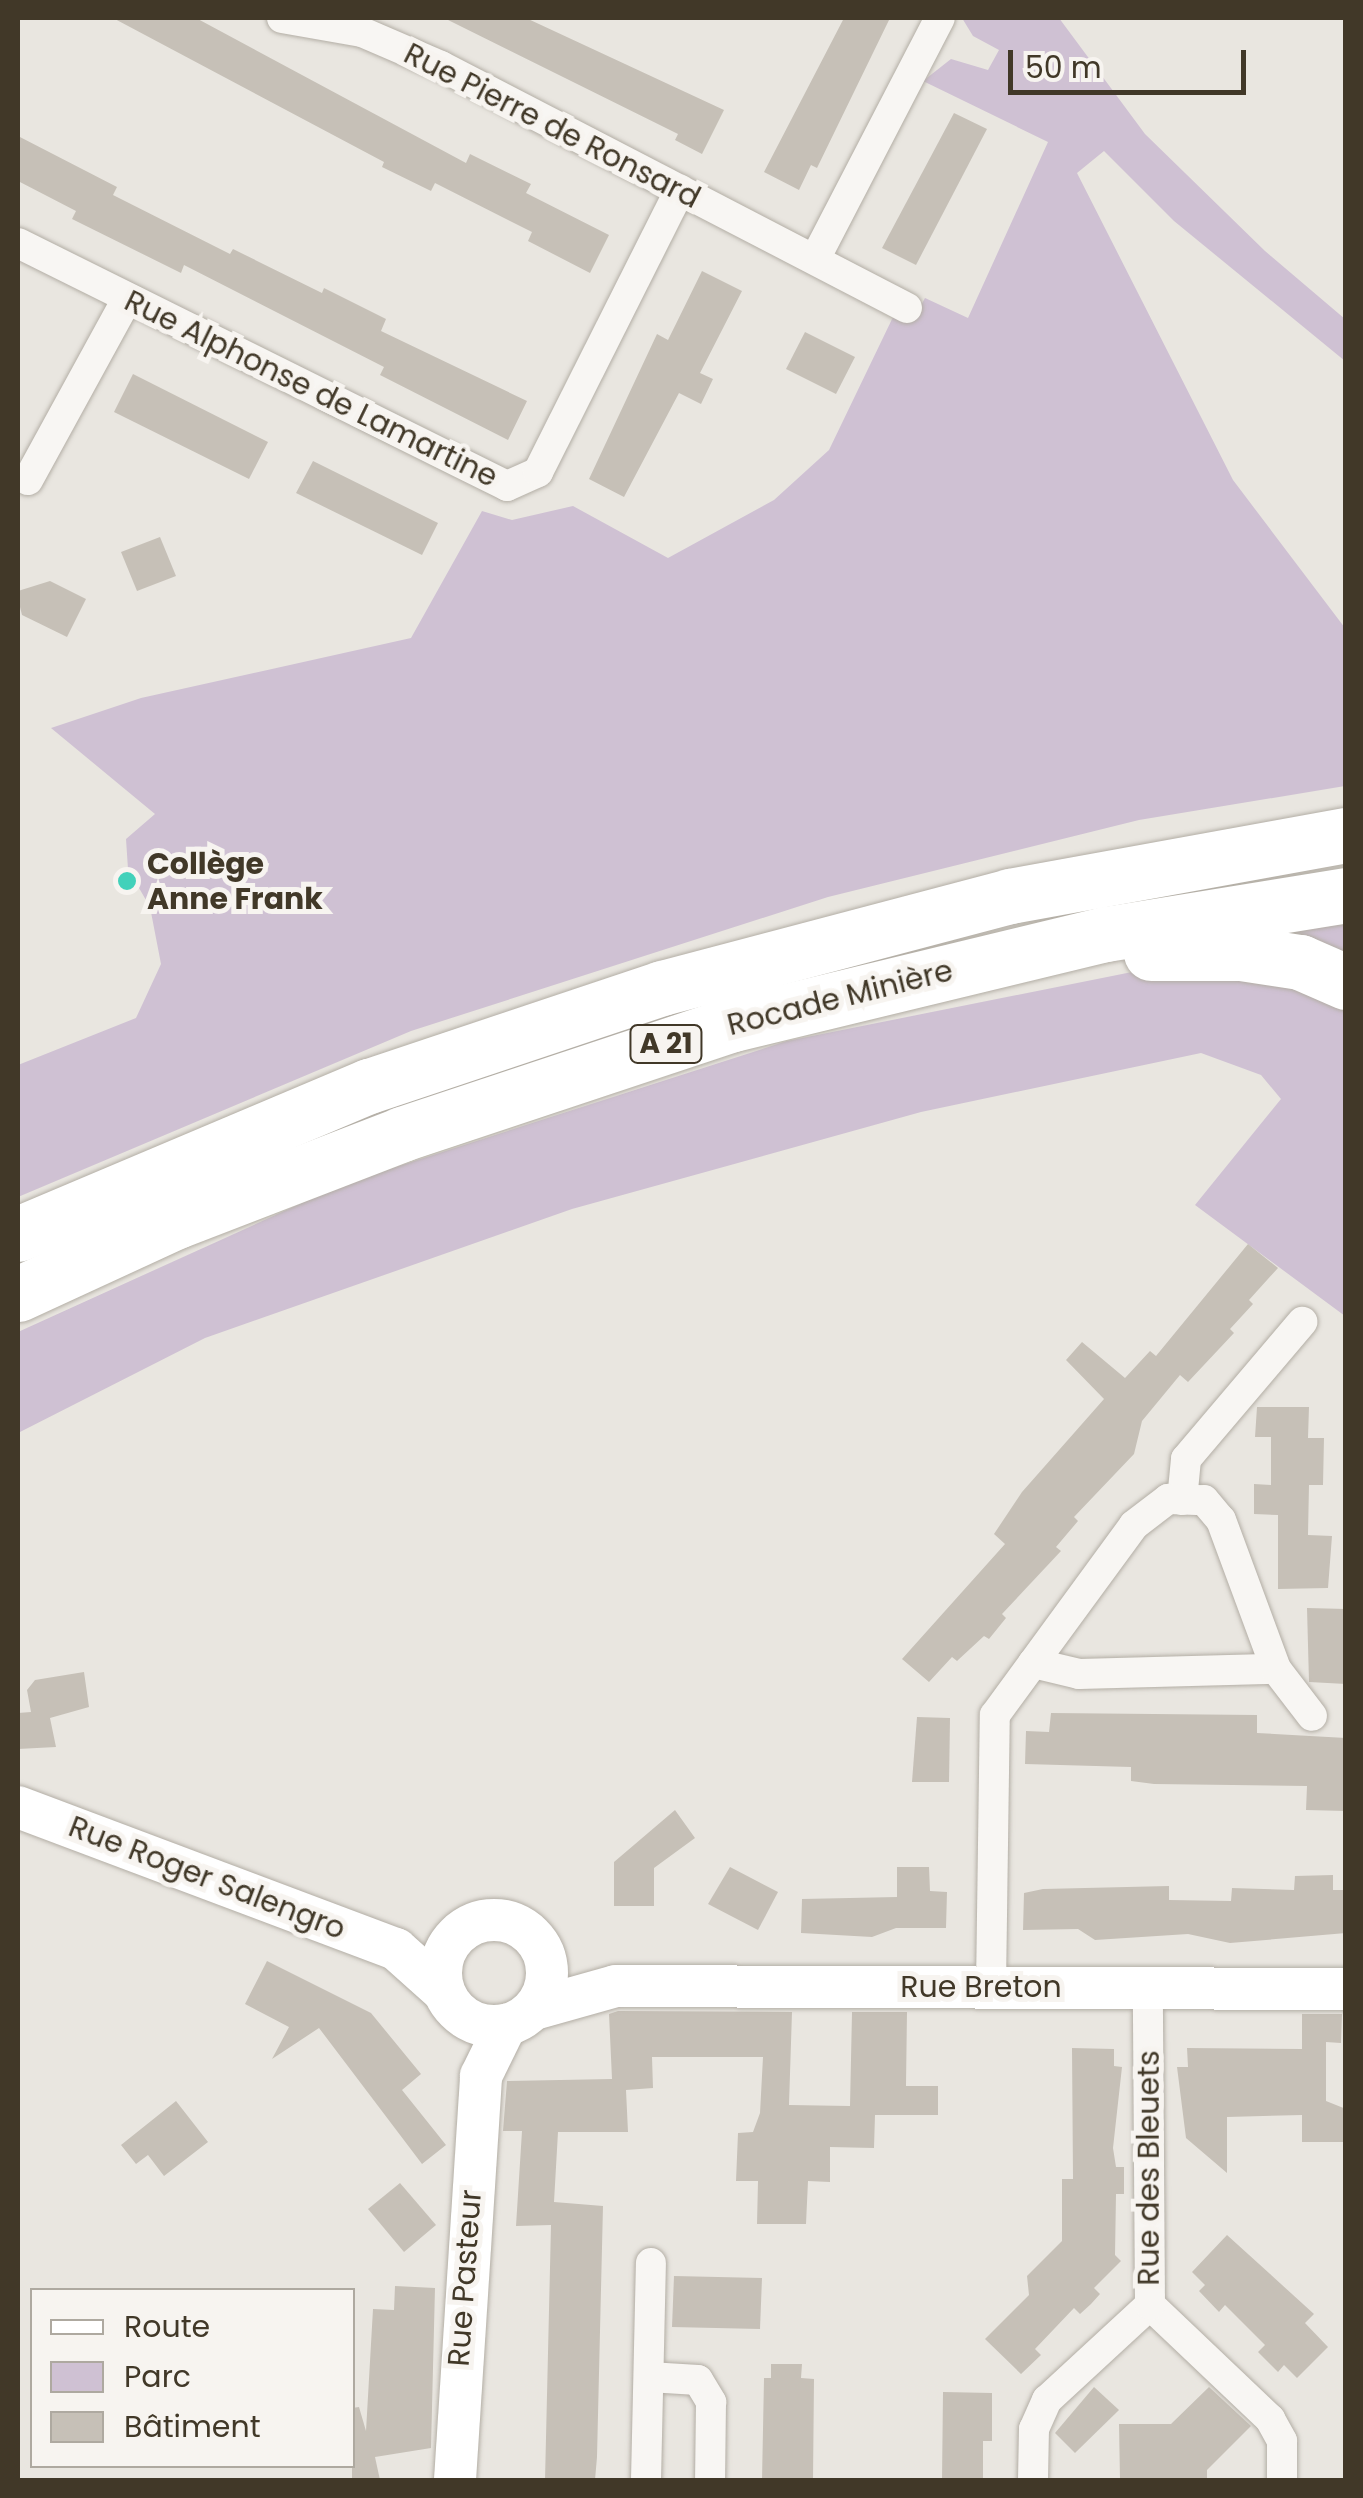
<!DOCTYPE html>
<meta charset="utf-8">
<style>
body{margin:0}
#map{position:relative;width:1363px;height:2498px;overflow:hidden;background:#e9e6e0;font-family:Poppins,sans-serif}
div>[style]{position:absolute}
.green>*{inset:0;background:#cfc1d3}
.building>*{inset:0;background:#c6c0b7}
.roads{filter:drop-shadow(0 0 2px #b3aea5) drop-shadow(0 0 2px #b3aea5)}
.street>*{height:30px;margin:-15px;padding:0 15px;transform-origin:15px;border-radius:15px;background:#f8f6f3}
.secondary>*{height:42px;margin:-21px;padding:0 21px;transform-origin:21px;border-radius:21px;background:#fff}
.secondary>.ring{margin:-21px;padding:0;box-sizing:content-box;background:none;border:42px solid #fff;border-radius:50%}
.highway>*{height:55px;margin:-27.5px;padding:0 27.5px;transform-origin:27.5px;border-radius:27.5px;background:#fff}
.dots>*{width:28px;height:28px;translate:-50% -50%;box-sizing:border-box;border:5px solid #f7f4f0;border-radius:50%}
span{translate:-50% -50%;white-space:nowrap;text-align:center;line-height:1.15;-webkit-text-stroke:10px #f7f4f0;paint-order:stroke}
.shield-label span{padding:2px 8px;background:#f7f4f0;border:2px solid;border-radius:8px;-webkit-text-stroke-width:0}
.shield-label{font-size:28px;color:#413828;font-weight:700}
.street-label{font-size:30px;color:#413828}
.poi-label{font-size:30px;color:#413828;font-weight:700}
.left{translate:0 -50%;text-align:left}
.frame{position:absolute;inset:0;border:20px solid #413828;pointer-events:none}
.legend{position:absolute;left:30px;top:2288px;width:325px;height:180px;box-sizing:border-box;background:#f7f4f0;border:2px solid #aea9a0;margin:0;padding:12px 18px;list-style:none;font-size:30px;color:#413828}
.legend li{display:flex;align-items:center;gap:20px;height:50px}
.legend b{width:50px;border:2px solid #aea9a0}
.scale{position:absolute;left:1008px;top:50px;width:238px;height:45px;box-sizing:border-box;border:5px solid #413828;border-top:0;padding-left:12px;font-size:30px;line-height:35px;white-space:nowrap;color:#413828;-webkit-text-stroke:8px #f7f4f0;paint-order:stroke}
</style>
<div id="map">
<div class="green">
<i style="clip-path:polygon(962px 18px,1059px 18px,1145px 134px,1265px 251px,1345px 319px,1345px 361px,1174px 221px,1104px 151px,1077px 173px,1233px 480px,1345px 628px,1345px 786px,1139px 820px,828px 897px,411px 1031px,18px 1197px,18px 1065px,136px 1018px,161px 964px,150px 907px,128px 869px,126px 839px,155px 814px,51px 728px,141px 698px,411px 638px,482px 511px,512px 520px,573px 506px,668px 558px,774px 500px,829px 450px,894px 315px,912px 322px,925px 298px,968px 318px,1048px 142px,923px 81px,951px 59px,988px 70px,999px 50px,973px 36px)"></i>
<i style="clip-path:polygon(1345px 924px,1345px 970px,1254px 936px)"></i>
<i style="clip-path:polygon(1157px 967px,1292px 972px,1345px 999px,1345px 1316px,1195px 1205px,1281px 1099px,1261px 1075px,1201px 1053px,921px 1112px,572px 1209px,205px 1338px,18px 1433px,18px 1332px,346px 1183px,787px 1041px)"></i>
</div>
<div class="building">
<i style="clip-path:polygon(113px 18px,196px 18px,466px 163px,470px 154px,531px 184px,526px 193px,609px 235px,590px 273px,528px 241px,532px 232px,435px 183px,431px 191px,382px 167px,384px 162px)"></i>
<i style="clip-path:polygon(444px 18px,526px 18px,724px 110px,702px 154px,675px 140px,678px 134px)"></i>
<i style="clip-path:polygon(844px 18px,890px 18px,817px 168px,811px 165px,799px 190px,764px 172px)"></i>
<i style="clip-path:polygon(954px 113px,987px 129px,916px 265px,882px 248px)"></i>
<i style="clip-path:polygon(18px 136px,117px 187px,113px 195px,230px 254px,233px 249px,322px 293px,324px 288px,386px 319px,381px 331px,527px 401px,508px 440px,380px 375px,384px 367px,184px 265px,181px 273px,72px 219px,76px 211px,18px 181px)"></i>
<i style="clip-path:polygon(702px 271px,742px 291px,700px 373px,713px 379px,701px 404px,679px 393px,624px 497px,589px 479px,657px 334px,668px 340px)"></i>
<i style="clip-path:polygon(805px 332px,855px 357px,836px 394px,786px 369px)"></i>
<i style="clip-path:polygon(133px 374px,268px 442px,249px 479px,114px 412px)"></i>
<i style="clip-path:polygon(313px 461px,438px 523px,422px 555px,296px 493px)"></i>
<i style="clip-path:polygon(160px 537px,176px 576px,137px 591px,121px 552px)"></i>
<i style="clip-path:polygon(50px 581px,86px 599px,67px 637px,22px 615px,18px 599px,18px 591px)"></i>
<i style="clip-path:polygon(1248px 1244px,1278px 1268px,1249px 1300px,1253px 1304px,1230px 1329px,1234px 1333px,1188px 1382px,1180px 1375px,1142px 1421px,1134px 1454px,1074px 1517px,1078px 1521px,1056px 1547px,1061px 1551px,1002px 1614px,1006px 1618px,989px 1639px,984px 1636px,957px 1661px,952px 1657px,929px 1682px,902px 1659px,1005px 1544px,994px 1534px,1022px 1492px,1104px 1399px,1066px 1360px,1082px 1342px,1125px 1378px,1150px 1351px,1156px 1356px)"></i>
<i style="clip-path:polygon(1257px 1407px,1309px 1407px,1308px 1438px,1324px 1438px,1323px 1485px,1309px 1485px,1308px 1535px,1332px 1536px,1328px 1588px,1278px 1589px,1278px 1515px,1254px 1514px,1254px 1484px,1271px 1485px,1271px 1437px,1255px 1437px)"></i>
<i style="clip-path:polygon(1307px 1608px,1346px 1609px,1346px 1684px,1309px 1682px)"></i>
<i style="clip-path:polygon(84px 1672px,89px 1707px,50px 1718px,56px 1747px,18px 1749px,18px 1713px,31px 1712px,27px 1690px,35px 1680px)"></i>
<i style="clip-path:polygon(1051px 1713px,1257px 1715px,1257px 1733px,1346px 1738px,1346px 1811px,1306px 1810px,1307px 1786px,1154px 1784px,1131px 1781px,1131px 1767px,1025px 1764px,1026px 1731px,1049px 1732px)"></i>
<i style="clip-path:polygon(917px 1717px,950px 1718px,949px 1782px,912px 1782px)"></i>
<i style="clip-path:polygon(675px 1810px,695px 1838px,654px 1868px,654px 1906px,614px 1906px,614px 1862px)"></i>
<i style="clip-path:polygon(730px 1867px,778px 1892px,758px 1930px,708px 1904px)"></i>
<i style="clip-path:polygon(897px 1867px,929px 1867px,930px 1891px,947px 1892px,946px 1928px,896px 1928px,872px 1937px,801px 1933px,802px 1899px,897px 1897px)"></i>
<i style="clip-path:polygon(1333px 1875px,1333px 1890px,1346px 1890px,1346px 1933px,1230px 1943px,1188px 1934px,1095px 1940px,1078px 1929px,1023px 1930px,1024px 1893px,1043px 1889px,1169px 1886px,1169px 1900px,1231px 1901px,1232px 1888px,1294px 1890px,1295px 1876px)"></i>
<i style="clip-path:polygon(267px 1961px,371px 2013px,421px 2074px,402px 2090px,446px 2145px,422px 2164px,319px 2028px,272px 2059px,289px 2027px,245px 2004px)"></i>
<i style="clip-path:polygon(618px 2011px,792px 2012px,789px 2105px,850px 2106px,852px 2012px,907px 2012px,906px 2086px,938px 2086px,938px 2115px,875px 2115px,874px 2148px,830px 2147px,830px 2182px,808px 2181px,806px 2224px,757px 2224px,758px 2181px,736px 2181px,738px 2133px,753px 2132px,760px 2113px,763px 2057px,652px 2057px,653px 2088px,626px 2090px,628px 2132px,558px 2132px,554px 2202px,603px 2206px,597px 2457px,595px 2480px,545px 2480px,551px 2225px,516px 2226px,522px 2131px,503px 2131px,507px 2081px,612px 2079px,609px 2014px)"></i>
<i style="clip-path:polygon(1302px 2014px,1342px 2014px,1341px 2043px,1326px 2042px,1326px 2101px,1346px 2109px,1346px 2142px,1302px 2142px,1302px 2115px,1227px 2117px,1227px 2173px,1186px 2138px,1177px 2067px,1188px 2067px,1187px 2048px,1302px 2049px)"></i>
<i style="clip-path:polygon(1072px 2048px,1114px 2049px,1114px 2066px,1122px 2067px,1113px 2148px,1116px 2167px,1124px 2167px,1124px 2194px,1116px 2194px,1115px 2255px,1121px 2261px,1094px 2288px,1100px 2294px,1091px 2304px,1080px 2314px,1074px 2308px,1035px 2349px,1041px 2355px,1021px 2374px,985px 2339px,1029px 2295px,1027px 2276px,1062px 2241px,1062px 2179px,1073px 2179px)"></i>
<i style="clip-path:polygon(176px 2101px,208px 2142px,164px 2176px,148px 2155px,136px 2164px,121px 2145px)"></i>
<i style="clip-path:polygon(400px 2183px,436px 2225px,404px 2252px,368px 2209px)"></i>
<i style="clip-path:polygon(1227px 2235px,1314px 2314px,1305px 2323px,1328px 2347px,1297px 2378px,1284px 2365px,1278px 2372px,1258px 2352px,1265px 2345px,1225px 2305px,1219px 2312px,1199px 2291px,1205px 2285px,1192px 2272px)"></i>
<i style="clip-path:polygon(674px 2276px,762px 2278px,760px 2329px,672px 2327px)"></i>
<i style="clip-path:polygon(395px 2286px,435px 2288px,431px 2448px,375px 2457px,380px 2480px,352px 2480px,352px 2408px,359px 2407px,366px 2431px,373px 2309px,394px 2310px)"></i>
<i style="clip-path:polygon(771px 2364px,802px 2364px,801px 2378px,814px 2379px,813px 2480px,762px 2480px,764px 2378px,771px 2378px)"></i>
<i style="clip-path:polygon(1094px 2387px,1119px 2410px,1075px 2453px,1055px 2433px)"></i>
<i style="clip-path:polygon(1209px 2387px,1251px 2426px,1207px 2470px,1207px 2480px,1120px 2480px,1119px 2424px,1171px 2424px)"></i>
<i style="clip-path:polygon(943px 2392px,992px 2393px,992px 2441px,983px 2441px,983px 2480px,942px 2480px)"></i>
</div>
<div class="roads">
<div class="street">
<i style="left:282px;top:18px;width:81px;rotate:9.9deg"></i>
<i style="left:362px;top:32px;width:86px;rotate:23.3deg"></i>
<i style="left:441px;top:66px;width:525px;rotate:27.44deg"></i>
<i style="left:18px;top:243px;width:546px;rotate:26.42deg"></i>
<i style="left:507px;top:486px;width:34px;rotate:-24deg"></i>
<i style="left:538px;top:472px;width:316px;rotate:-63.3deg"></i>
<i style="left:815px;top:259px;width:271px;rotate:-62.6deg"></i>
<i style="left:28px;top:480px;width:206px;rotate:-61.3deg"></i>
<i style="left:1182px;top:1500px;width:41px;rotate:-84.4deg"></i>
<i style="left:1186px;top:1459px;width:180px;rotate:-49.7deg"></i>
<i style="left:1033px;top:1663px;width:47px;rotate:13.4deg"></i>
<i style="left:1079px;top:1674px;width:197px;rotate:-1.5deg"></i>
<i style="left:991px;top:1987px;width:272px;rotate:-89.2deg"></i>
<i style="left:995px;top:1715px;width:235px;rotate:-53.8deg"></i>
<i style="left:1134px;top:1525px;width:43px;rotate:-37.4deg"></i>
<i style="left:1168px;top:1499px;width:36px;rotate:2deg"></i>
<i style="left:1204px;top:1500px;width:26px;rotate:50deg"></i>
<i style="left:1221px;top:1520px;width:159px;rotate:69.7deg"></i>
<i style="left:1276px;top:1669px;width:59px;rotate:52.5deg"></i>
<i style="left:1150px;top:2305px;width:166px;rotate:43.5deg"></i>
<i style="left:1270px;top:2419px;width:25px;rotate:61deg"></i>
<i style="left:1282px;top:2441px;width:39px;rotate:90deg"></i>
<i style="left:649px;top:2377px;width:49px;rotate:3.5deg"></i>
<i style="left:698px;top:2380px;width:26px;rotate:59deg"></i>
<i style="left:711px;top:2402px;width:78px;rotate:90.7deg"></i>
<i style="left:646px;top:2480px;width:217px;rotate:-88.7deg"></i>
<i style="left:1033px;top:2480px;width:51px;rotate:-88.9deg"></i>
<i style="left:1034px;top:2429px;width:32px;rotate:-66deg"></i>
<i style="left:1047px;top:2400px;width:140px;rotate:-42.7deg"></i>
<i style="left:1150px;top:2305px;width:316px;rotate:-90.4deg"></i>
</div>
<div class="secondary">
<i style="left:18px;top:1807px;width:404px;rotate:20.6deg"></i>
<i style="left:396px;top:1949px;width:63px;rotate:41.8deg"></i>
<i class="ring" style="left:441px;top:1920px;width:64px;height:64px"></i>
<i style="left:534px;top:2009px;width:85px;rotate:-15.7deg"></i>
<i style="left:616px;top:1986px;width:730px;rotate:0.24deg"></i>
<i style="left:455px;top:2480px;width:405px;rotate:-86.3deg"></i>
<i style="left:481px;top:2076px;width:57px;rotate:-63.9deg"></i>
</div>
<div class="highway">
<i style="left:1151px;top:953px;width:90px"></i>
<i style="left:1241px;top:953px;width:60px;rotate:8.7deg"></i>
<i style="left:1300px;top:962px;width:50px;rotate:23.5deg"></i>
<i style="left:18px;top:1234px;width:381px;rotate:-22.9deg"></i>
<i style="left:369px;top:1086px;width:309px;rotate:-18.5deg"></i>
<i style="left:662px;top:988px;width:360px;rotate:-14.8deg"></i>
<i style="left:1010px;top:896px;width:341px;rotate:-10.3deg"></i>
<i style="left:18px;top:1294px;width:175px;rotate:-24.7deg"></i>
<i style="left:177px;top:1221px;width:241px;rotate:-21.1deg"></i>
<i style="left:402px;top:1134px;width:349px;rotate:-18.4deg"></i>
<i style="left:733px;top:1024px;width:384px;rotate:-13.6deg"></i>
<i style="left:1106px;top:934px;width:243px;rotate:-9.2deg"></i>
</div>
</div>
<div class="dots">
<i style="left:127px;top:881px;background:#42d1ba"></i>
</div>
<div class="shield-label">
<span style="left:666px;top:1044px">A 21</span>
</div>
<div class="street-label">
<span style="left:552px;top:126px;rotate:27deg">Rue Pierre de Ronsard</span>
<span style="left:311px;top:389px;rotate:26deg">Rue Alphonse de Lamartine</span>
<span style="left:840px;top:998px;rotate:-14deg">Rocade Minière</span>
<span style="left:207px;top:1878px;rotate:21deg">Rue Roger Salengro</span>
<span style="left:981px;top:1987px">Rue Breton</span>
<span style="left:1149px;top:2168px;rotate:-90deg">Rue des Bleuets</span>
<span style="left:465px;top:2278px;rotate:-86deg">Rue Pasteur</span>
</div>
<div class="poi-label">
<span class="left" style="left:147px;top:881px">Collège<br>Anne Frank</span>
</div>
<div class="frame"></div>
<ul class="legend">
<li><b style="height:12px;background:#fff"></b>Route</li>
<li><b style="height:28px;background:#cfc1d3"></b>Parc</li>
<li><b style="height:28px;background:#c6c0b7"></b>Bâtiment</li>
</ul>
<div class="scale">50 m</div>
</div>
